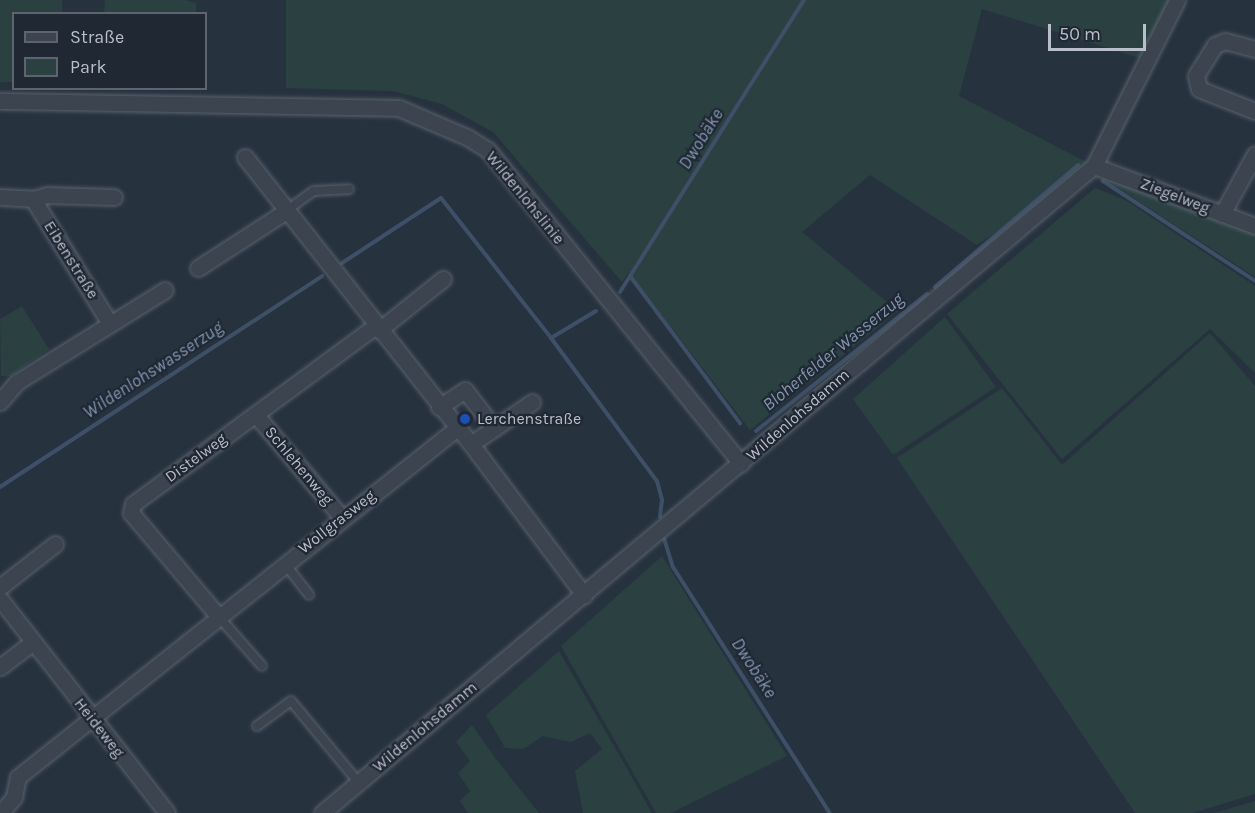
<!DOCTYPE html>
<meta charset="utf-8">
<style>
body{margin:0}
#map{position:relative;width:1255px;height:813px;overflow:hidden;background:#27323f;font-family:Karla,sans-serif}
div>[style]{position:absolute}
.green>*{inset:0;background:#2a4041}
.stream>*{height:4px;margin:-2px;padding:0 2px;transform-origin:2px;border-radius:2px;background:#3e4f67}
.roads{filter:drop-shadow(0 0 2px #59626d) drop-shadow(0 0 2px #59626d)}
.service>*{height:8px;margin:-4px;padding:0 4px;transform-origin:4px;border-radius:4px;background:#3b444f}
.minor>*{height:15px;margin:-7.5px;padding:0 7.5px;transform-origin:7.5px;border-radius:7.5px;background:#3b444f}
.dots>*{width:16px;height:16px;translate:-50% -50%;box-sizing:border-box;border:3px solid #202834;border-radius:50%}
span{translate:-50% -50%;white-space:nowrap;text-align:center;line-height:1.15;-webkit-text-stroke:4.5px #202834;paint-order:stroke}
.street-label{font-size:16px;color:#b8bfca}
.poi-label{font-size:16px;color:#b8bfca}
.left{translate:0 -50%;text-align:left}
.water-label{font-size:18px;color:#8195af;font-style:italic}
.legend{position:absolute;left:12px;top:12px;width:195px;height:78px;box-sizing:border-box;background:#202834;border:2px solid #5d6470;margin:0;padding:8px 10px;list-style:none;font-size:18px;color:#b8bfca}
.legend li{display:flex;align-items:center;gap:12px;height:30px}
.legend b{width:30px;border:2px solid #5d6470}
.scale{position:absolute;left:1048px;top:24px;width:98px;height:27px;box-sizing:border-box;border:3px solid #b8bfca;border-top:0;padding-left:8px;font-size:18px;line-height:21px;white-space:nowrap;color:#b8bfca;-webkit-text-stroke:4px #202834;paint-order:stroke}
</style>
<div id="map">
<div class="green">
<i style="clip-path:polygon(0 0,62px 0,62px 13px,14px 14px,13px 82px,0 82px)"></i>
<i style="clip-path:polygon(105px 0,185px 0,196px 3px,196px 13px,104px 13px)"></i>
<i style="clip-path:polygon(286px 0,1179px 0,1146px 60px,982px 9px,959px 96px,1094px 166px,977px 245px,870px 175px,802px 232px,898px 311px,750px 430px,629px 272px,622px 282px,493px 132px,442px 104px,393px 91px,286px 88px)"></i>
<i style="clip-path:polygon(1105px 173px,1255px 232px,1255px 277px,1101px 177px)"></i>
<i style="clip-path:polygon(1095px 188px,1127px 201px,1255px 286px,1255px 373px,1210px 329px,1062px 459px,947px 314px)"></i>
<i style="clip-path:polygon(22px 306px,49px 349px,10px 376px,1px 376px,0 319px)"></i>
<i style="clip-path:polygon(945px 317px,996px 387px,893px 455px,853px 399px)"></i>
<i style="clip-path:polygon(1210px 333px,1255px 386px,1255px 794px,1193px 813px,1135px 813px,897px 458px,1002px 388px,1062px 465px)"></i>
<i style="clip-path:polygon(662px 556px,787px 756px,671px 813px,656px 813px,561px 646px)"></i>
<i style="clip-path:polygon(559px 651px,629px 772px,652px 813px,583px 813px,575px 771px,602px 749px,590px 733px,571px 742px,543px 736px,523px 749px,505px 748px,486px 715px)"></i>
<i style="clip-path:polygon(472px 725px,496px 759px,539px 813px,468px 813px,460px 801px,470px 791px,458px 773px,470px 761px,456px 742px)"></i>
<i style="clip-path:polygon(1255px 801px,1255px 813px,1214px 813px)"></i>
</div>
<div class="stream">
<i style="left:1103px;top:181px;width:182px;rotate:33.3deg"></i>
<i style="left:342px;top:263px;width:118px;rotate:-33.3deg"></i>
<i style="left:441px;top:198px;width:178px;rotate:51.8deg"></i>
<i style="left:630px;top:276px;width:184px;rotate:53.2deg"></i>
<i style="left:935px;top:287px;width:188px;rotate:-40.5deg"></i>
<i style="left:620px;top:292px;width:345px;rotate:-57.8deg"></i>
<i style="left:596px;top:311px;width:52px;rotate:149deg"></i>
<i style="left:551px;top:338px;width:178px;rotate:53.5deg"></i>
<i style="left:657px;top:481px;width:20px;rotate:75deg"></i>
<i style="left:662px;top:500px;width:17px;rotate:97deg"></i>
<i style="left:756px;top:431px;width:219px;rotate:-38.7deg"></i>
<i style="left:0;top:487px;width:385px;rotate:-33.2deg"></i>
<i style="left:663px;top:535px;width:34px;rotate:73deg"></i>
<i style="left:673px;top:567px;width:292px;rotate:57.5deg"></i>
</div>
<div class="roads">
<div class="service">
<i style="left:286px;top:211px;width:34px;rotate:-36deg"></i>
<i style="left:314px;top:191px;width:35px;rotate:-3deg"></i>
<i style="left:285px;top:564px;width:39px;rotate:52deg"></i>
<i style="left:219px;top:617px;width:65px;rotate:48.7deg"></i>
<i style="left:257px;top:726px;width:42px;rotate:-36.3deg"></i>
<i style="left:291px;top:701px;width:107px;rotate:50.3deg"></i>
</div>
<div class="minor">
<i style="left:1255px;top:49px;width:31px;rotate:-165deg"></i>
<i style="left:1225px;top:41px;width:11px;rotate:158deg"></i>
<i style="left:1215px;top:45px;width:36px;rotate:122deg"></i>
<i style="left:1196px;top:76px;width:13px;rotate:77deg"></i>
<i style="left:1199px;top:89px;width:60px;rotate:21.4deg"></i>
<i style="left:0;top:101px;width:399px;rotate:1deg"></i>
<i style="left:399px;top:108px;width:74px;rotate:23.1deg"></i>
<i style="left:467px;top:137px;width:25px;rotate:32deg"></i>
<i style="left:488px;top:150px;width:403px;rotate:51.1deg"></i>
<i style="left:245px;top:157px;width:365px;rotate:51.8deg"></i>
<i style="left:471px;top:444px;width:189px;rotate:53.2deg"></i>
<i style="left:1094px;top:166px;width:172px;rotate:20.4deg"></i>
<i style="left:0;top:197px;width:33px;rotate:3deg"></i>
<i style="left:33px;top:199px;width:145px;rotate:58.3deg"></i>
<i style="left:33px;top:199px;width:15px;rotate:-16deg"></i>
<i style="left:47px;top:195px;width:67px;rotate:1.7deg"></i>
<i style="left:1222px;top:214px;width:68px;rotate:-61.2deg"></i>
<i style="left:198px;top:268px;width:105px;rotate:-32.9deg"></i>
<i style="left:379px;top:330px;width:82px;rotate:-38.6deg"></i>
<i style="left:0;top:402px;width:26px;rotate:-50deg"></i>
<i style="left:17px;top:382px;width:174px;rotate:-31.9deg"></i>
<i style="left:439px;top:407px;width:31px;rotate:-33deg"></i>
<i style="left:465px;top:390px;width:48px;rotate:52.7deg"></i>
<i style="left:256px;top:415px;width:134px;rotate:50.1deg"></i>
<i style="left:471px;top:444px;width:74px;rotate:-34.5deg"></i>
<i style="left:0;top:587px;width:70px;rotate:-38deg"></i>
<i style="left:0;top:599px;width:271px;rotate:52deg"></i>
<i style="left:219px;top:617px;width:136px;rotate:-130.2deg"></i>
<i style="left:131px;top:513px;width:9px;rotate:-77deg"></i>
<i style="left:133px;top:504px;width:300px;rotate:-36.3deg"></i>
<i style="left:0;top:667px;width:41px;rotate:-37.1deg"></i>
<i style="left:1px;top:813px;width:21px;rotate:-51deg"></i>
<i style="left:14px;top:797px;width:20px;rotate:-79deg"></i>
<i style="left:18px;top:777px;width:559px;rotate:-38.47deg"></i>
<i style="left:322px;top:813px;width:1007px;rotate:-39.97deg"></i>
<i style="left:1094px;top:166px;width:186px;rotate:-63.4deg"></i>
</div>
</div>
<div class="dots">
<i style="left:465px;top:419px;background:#1a4fb4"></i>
</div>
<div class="street-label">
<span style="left:1175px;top:196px;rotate:21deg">Ziegelweg</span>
<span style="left:525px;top:198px;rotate:51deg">Wildenlohslinie</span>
<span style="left:71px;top:260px;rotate:58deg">Eibenstraße</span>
<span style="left:798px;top:415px;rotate:-41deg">Wildenlohsdamm</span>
<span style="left:196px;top:458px;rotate:-36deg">Distelweg</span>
<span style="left:299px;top:466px;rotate:50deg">Schlehenweg</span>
<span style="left:337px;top:522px;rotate:-38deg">Wollgrasweg</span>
<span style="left:425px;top:727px;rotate:-40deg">Wildenlohsdamm</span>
<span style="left:99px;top:728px;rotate:52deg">Heideweg</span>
</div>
<div class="poi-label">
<span class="left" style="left:477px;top:419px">Lerchenstraße</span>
</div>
<div class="water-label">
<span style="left:701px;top:139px;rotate:-58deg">Dwobäke</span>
<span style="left:833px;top:352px;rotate:-39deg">Bloherfelder Wasserzug</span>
<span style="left:153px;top:370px;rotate:-33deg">Wildenlohswasserzug</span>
<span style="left:754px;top:668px;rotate:57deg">Dwobäke</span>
</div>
<ul class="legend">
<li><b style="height:8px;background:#3b444f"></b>Straße</li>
<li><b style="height:16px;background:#2a4041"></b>Park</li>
</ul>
<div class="scale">50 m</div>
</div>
